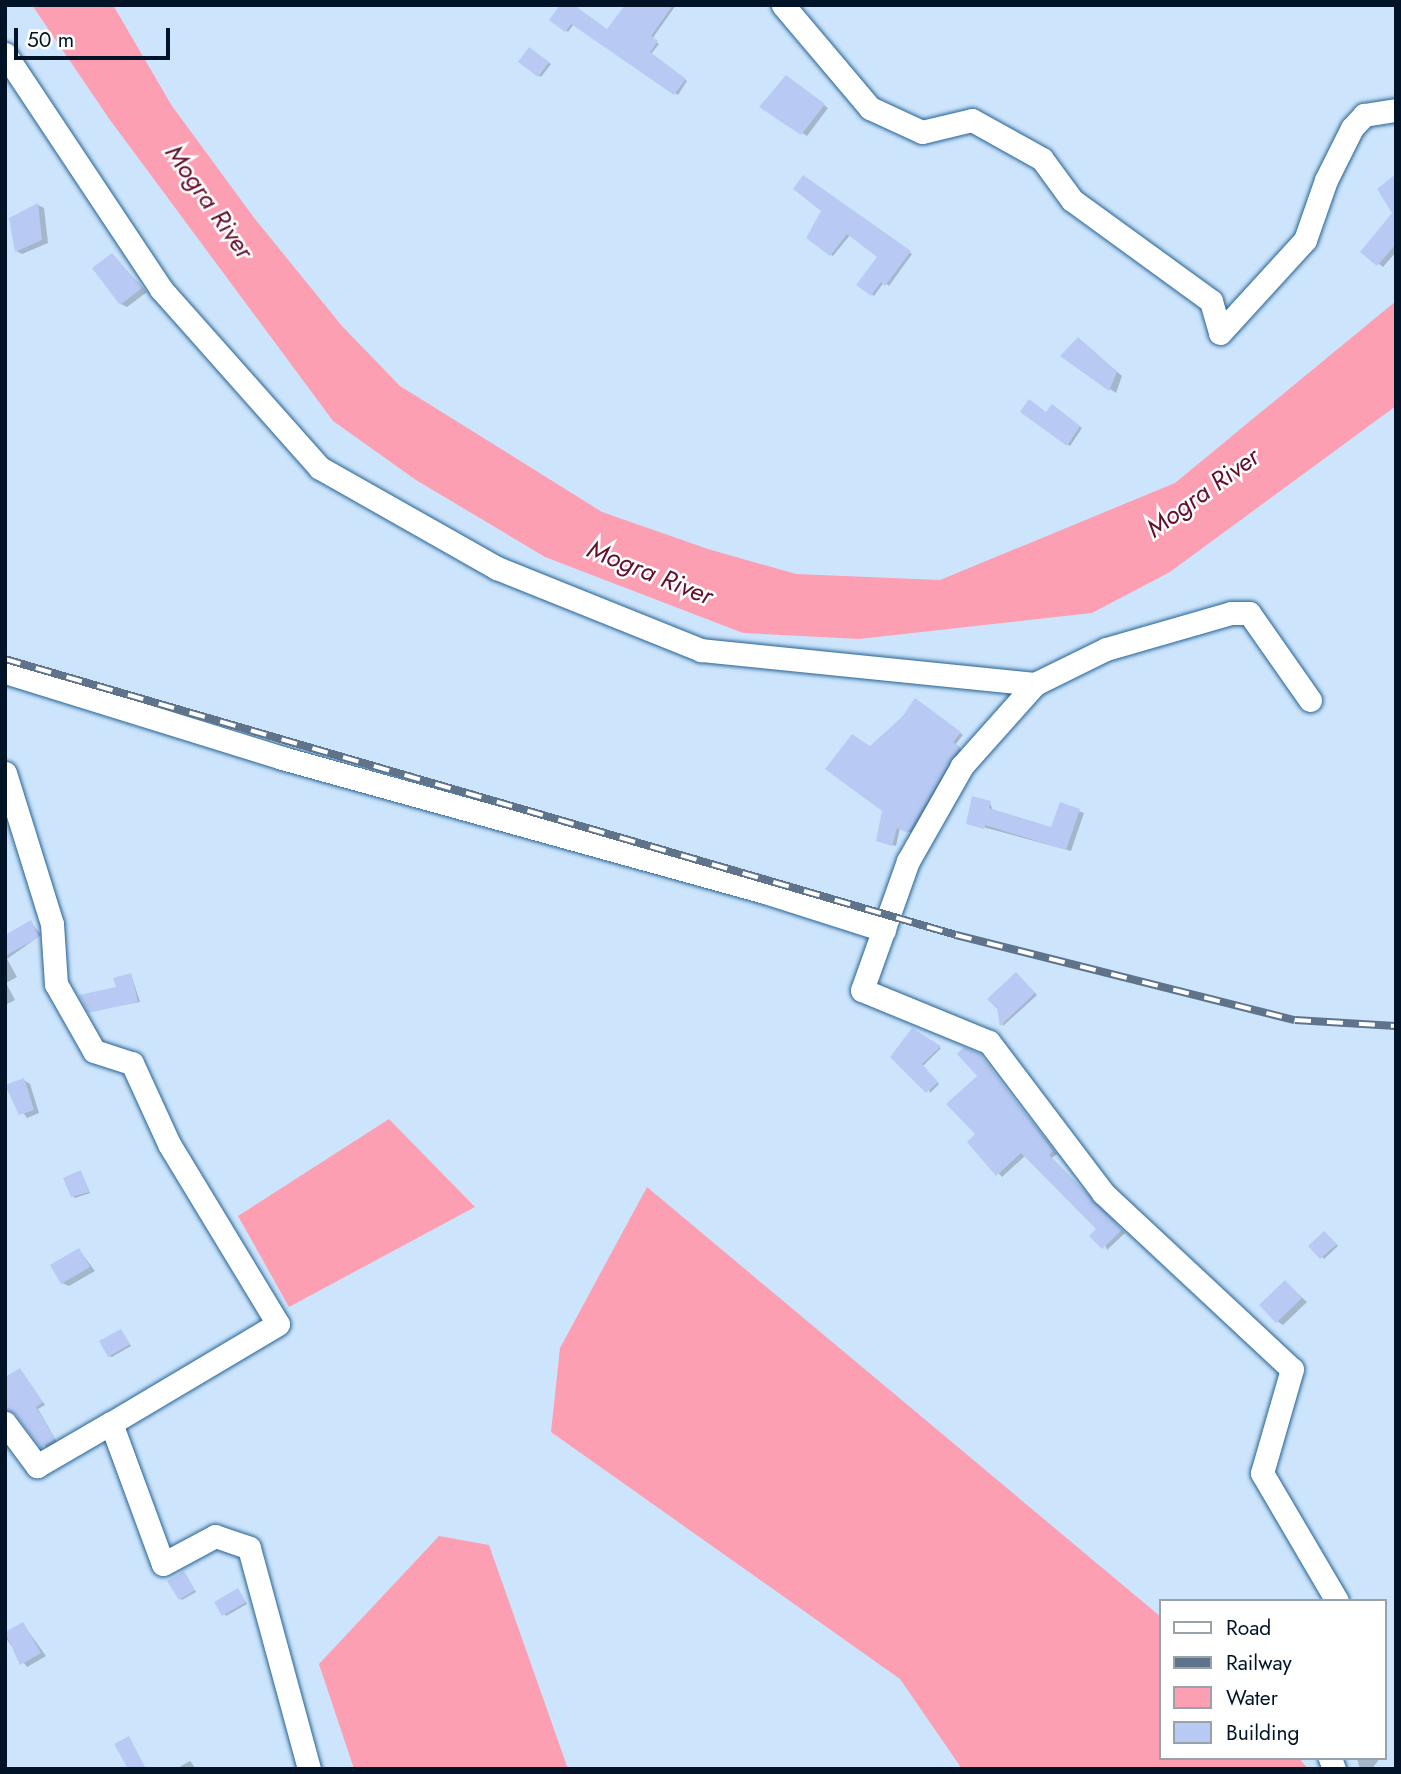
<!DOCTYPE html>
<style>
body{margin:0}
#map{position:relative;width:1401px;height:1774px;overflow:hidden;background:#cde5fc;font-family:Jost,sans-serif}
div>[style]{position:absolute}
.water>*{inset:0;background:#fd9fb3}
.shadow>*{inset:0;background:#0003}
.building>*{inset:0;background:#b8caf3}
.roads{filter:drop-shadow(0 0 2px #256294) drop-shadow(0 0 2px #256294)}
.minor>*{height:23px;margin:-11.5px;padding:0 11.5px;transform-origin:11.5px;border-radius:11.5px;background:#fff}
.rail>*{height:8px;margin-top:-4px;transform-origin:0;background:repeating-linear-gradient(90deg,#fff 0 16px,#5f748a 0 32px);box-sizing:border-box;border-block:2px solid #5f748a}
span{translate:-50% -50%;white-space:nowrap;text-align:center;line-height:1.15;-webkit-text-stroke:5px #fff;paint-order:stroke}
.water-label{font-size:26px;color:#62102b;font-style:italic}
.frame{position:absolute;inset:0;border:7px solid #001327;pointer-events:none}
.legend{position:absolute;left:1159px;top:1599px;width:228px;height:161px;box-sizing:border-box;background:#fff;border:2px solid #99a1a9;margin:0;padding:9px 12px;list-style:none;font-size:21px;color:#001327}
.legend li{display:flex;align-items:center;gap:14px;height:35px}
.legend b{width:35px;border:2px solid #99a1a9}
.scale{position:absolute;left:14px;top:28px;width:156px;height:32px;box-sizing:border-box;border:4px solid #001327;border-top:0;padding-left:9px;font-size:21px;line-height:24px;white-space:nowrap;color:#001327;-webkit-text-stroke:5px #fff;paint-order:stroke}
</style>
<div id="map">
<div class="water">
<i style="clip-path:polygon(32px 5px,113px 5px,172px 106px,255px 219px,342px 326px,400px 386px,602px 512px,708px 549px,796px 574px,940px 580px,1175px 483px,1396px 301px,1396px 406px,1170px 572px,1092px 613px,859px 639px,743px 633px,545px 557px,416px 480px,333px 421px,110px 120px)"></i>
<i style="clip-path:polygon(389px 1119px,475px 1207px,289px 1307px,238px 1216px)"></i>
<i style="clip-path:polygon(647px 1187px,1161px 1617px,1161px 1758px,1299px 1758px,1308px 1769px,962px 1769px,900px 1679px,551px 1432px,560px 1348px)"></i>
<i style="clip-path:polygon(439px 1536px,489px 1545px,568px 1769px,354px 1769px,319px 1664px)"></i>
</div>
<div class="shadow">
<i style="clip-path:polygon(562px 5px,572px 5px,608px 31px,627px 5px,676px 5px,652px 39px,659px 44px,651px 54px,687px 81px,678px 95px,574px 24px,568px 32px,552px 20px)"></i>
<i style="clip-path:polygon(530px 49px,551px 64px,541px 77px,520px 62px)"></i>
<i style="clip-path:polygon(792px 81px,828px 108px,807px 136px,761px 106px)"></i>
<i style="clip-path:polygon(1396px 176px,1396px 252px,1383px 267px,1362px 251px,1395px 212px)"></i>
<i style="clip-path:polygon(804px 177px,912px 254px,889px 286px,884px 282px,874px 296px,858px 284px,879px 256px,850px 235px,833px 256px,809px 237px,824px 211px)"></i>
<i style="clip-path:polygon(38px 205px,44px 208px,48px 243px,22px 254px,16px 251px)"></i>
<i style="clip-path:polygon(112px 255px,147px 292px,127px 307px,121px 304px)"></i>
<i style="clip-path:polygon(1084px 343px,1122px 376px,1116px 393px,1110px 389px)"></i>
<i style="clip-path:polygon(1052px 407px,1082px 428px,1070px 446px,1022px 411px,1047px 414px)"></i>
<i style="clip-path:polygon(918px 702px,963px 735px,955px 745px,962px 750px,912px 833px,900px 828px,896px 846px,881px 842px,884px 811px,870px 748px)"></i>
<i style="clip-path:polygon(990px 803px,993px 811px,1053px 829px,1061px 805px,1084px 813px,1071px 851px,968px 823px)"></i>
<i style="clip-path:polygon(31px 922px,41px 935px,7px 959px,17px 977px,6px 983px,15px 1000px,5px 1005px,5px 937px)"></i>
<i style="clip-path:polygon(131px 974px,140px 1002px,90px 1011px,118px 988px)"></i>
<i style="clip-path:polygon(1018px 975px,1037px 995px,1003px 1026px,999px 1008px)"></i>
<i style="clip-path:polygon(912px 1030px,941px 1048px,923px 1066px,939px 1084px,930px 1093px)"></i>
<i style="clip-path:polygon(979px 1055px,1057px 1154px,1052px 1158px,1125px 1233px,1107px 1250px,1099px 1229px,1026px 1155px,1002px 1177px,969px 1142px,977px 1134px)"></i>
<i style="clip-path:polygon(24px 1080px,30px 1084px,39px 1113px,27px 1118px,5px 1087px)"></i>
<i style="clip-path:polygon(81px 1172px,90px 1193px,75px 1198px,73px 1196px)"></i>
<i style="clip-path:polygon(1327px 1235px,1338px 1246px,1324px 1259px,1311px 1246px)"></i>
<i style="clip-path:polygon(79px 1250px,95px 1271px,69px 1286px,62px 1283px)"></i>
<i style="clip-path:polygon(1285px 1282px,1307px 1302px,1283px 1325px,1277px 1321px)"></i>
<i style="clip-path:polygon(121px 1331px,131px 1346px,112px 1357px,109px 1356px)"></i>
<i style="clip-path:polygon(20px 1370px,45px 1405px,38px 1409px,57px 1442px,46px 1448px)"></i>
<i style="clip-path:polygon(184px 1573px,196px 1592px,182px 1600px,180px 1598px)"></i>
<i style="clip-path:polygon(238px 1590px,247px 1604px,226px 1616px,224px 1614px)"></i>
<i style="clip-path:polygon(23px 1624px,46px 1656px,27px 1667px,5px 1637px)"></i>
<i style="clip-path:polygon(1357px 1758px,1380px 1758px,1372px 1769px,1360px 1769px)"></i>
<i style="clip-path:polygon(190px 1761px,196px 1769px,176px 1769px)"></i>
</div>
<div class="building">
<i style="clip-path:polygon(560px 5px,574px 5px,607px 29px,625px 5px,673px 5px,651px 36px,658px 41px,650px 52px,686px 79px,674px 95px,571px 24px,565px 32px,549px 20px)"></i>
<i style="clip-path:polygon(529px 47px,549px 62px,538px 77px,518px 62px)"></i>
<i style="clip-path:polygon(786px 75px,825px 104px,801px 135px,759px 107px)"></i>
<i style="clip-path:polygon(1396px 174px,1396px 244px,1377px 266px,1360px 252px,1392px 213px,1377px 189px)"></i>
<i style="clip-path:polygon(803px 175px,911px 251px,885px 286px,881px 282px,871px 296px,856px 285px,877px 257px,847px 234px,830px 256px,806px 238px,821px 211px,793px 189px)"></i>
<i style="clip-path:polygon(38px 203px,42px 240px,15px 252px,9px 218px)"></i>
<i style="clip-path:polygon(112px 253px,142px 288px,120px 305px,92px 268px)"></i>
<i style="clip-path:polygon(1078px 337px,1117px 372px,1109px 391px,1060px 356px)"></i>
<i style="clip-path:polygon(1029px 399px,1046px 412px,1052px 404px,1080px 426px,1067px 446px,1020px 412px)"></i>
<i style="clip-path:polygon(915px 698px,961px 732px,953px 742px,960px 747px,908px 833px,897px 828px,892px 846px,876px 841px,882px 811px,825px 769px,852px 734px,870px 746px,902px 717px)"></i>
<i style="clip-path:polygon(972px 796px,991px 801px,989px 808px,1051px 827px,1060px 802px,1080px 809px,1066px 850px,985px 825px,984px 829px,966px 824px)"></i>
<i style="clip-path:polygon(31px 920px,39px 937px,5px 956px,5px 935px)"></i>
<i style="clip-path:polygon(1016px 972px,1035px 993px,1000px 1026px,997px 1009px,987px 999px)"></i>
<i style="clip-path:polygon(131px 973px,138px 1002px,88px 1013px,79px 995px,116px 987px,113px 978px)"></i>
<i style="clip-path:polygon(912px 1028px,941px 1046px,922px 1064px,938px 1082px,926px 1093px,890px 1057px)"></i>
<i style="clip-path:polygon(964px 1047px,980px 1054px,1053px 1151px,1049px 1155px,1122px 1230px,1102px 1249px,1089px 1236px,1096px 1229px,1021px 1153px,996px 1176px,967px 1142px,975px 1134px,946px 1104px,977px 1076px,957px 1054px)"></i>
<i style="clip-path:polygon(24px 1078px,34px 1110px,19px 1115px,5px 1085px)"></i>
<i style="clip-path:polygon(81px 1170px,89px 1192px,71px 1197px,63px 1178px)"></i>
<i style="clip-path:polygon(1324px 1231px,1337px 1244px,1320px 1259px,1308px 1246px)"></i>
<i style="clip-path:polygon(79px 1248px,90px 1267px,61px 1284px,50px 1265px)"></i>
<i style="clip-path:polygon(1285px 1280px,1302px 1298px,1276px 1323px,1259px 1305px)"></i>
<i style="clip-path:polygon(121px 1329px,130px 1344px,108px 1357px,99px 1341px)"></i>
<i style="clip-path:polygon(20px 1368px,43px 1402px,36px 1407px,55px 1439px,41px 1448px,16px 1415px,5px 1409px,5px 1377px)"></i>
<i style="clip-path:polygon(184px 1571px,195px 1590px,179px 1600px,167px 1581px)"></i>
<i style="clip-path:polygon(238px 1588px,246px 1602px,222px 1616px,214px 1602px)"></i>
<i style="clip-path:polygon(23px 1622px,41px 1653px,20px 1665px,5px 1632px)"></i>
<i style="clip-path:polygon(129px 1736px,146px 1769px,128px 1769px,114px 1744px)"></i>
</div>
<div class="roads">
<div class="minor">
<i style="left:783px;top:5px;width:135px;rotate:49.8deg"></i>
<i style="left:870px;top:108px;width:57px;rotate:24.8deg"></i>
<i style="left:922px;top:132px;width:51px;rotate:-13.5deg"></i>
<i style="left:972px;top:120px;width:80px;rotate:29.1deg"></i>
<i style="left:1042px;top:159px;width:51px;rotate:53.8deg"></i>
<i style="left:1072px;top:200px;width:172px;rotate:36deg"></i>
<i style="left:1211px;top:301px;width:33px;rotate:74deg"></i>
<i style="left:1220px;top:333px;width:126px;rotate:-47.6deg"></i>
<i style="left:1305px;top:240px;width:64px;rotate:-70.7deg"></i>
<i style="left:1326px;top:180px;width:58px;rotate:-63.4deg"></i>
<i style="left:1352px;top:128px;width:18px;rotate:-47deg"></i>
<i style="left:1364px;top:115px;width:32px;rotate:-9deg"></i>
<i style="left:5px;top:54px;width:282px;rotate:56.4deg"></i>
<i style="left:161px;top:289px;width:239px;rotate:48.4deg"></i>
<i style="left:320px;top:468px;width:203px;rotate:29.5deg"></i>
<i style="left:497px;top:568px;width:220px;rotate:21.9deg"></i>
<i style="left:701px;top:650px;width:336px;rotate:5.8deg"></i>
<i style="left:5px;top:672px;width:290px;rotate:17.2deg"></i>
<i style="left:282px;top:758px;width:501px;rotate:15.51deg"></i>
<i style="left:765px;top:892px;width:125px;rotate:17.7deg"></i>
<i style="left:1310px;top:700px;width:106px;rotate:-125deg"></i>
<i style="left:1249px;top:613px;width:18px;rotate:180deg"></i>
<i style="left:1231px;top:613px;width:130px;rotate:163.9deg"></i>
<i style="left:1106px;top:649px;width:79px;rotate:153.8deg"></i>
<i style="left:1035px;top:684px;width:110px;rotate:131.7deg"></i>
<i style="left:962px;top:766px;width:109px;rotate:119.6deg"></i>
<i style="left:908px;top:861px;width:137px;rotate:109.6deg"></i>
<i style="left:862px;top:990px;width:137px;rotate:22.3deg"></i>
<i style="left:989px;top:1042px;width:189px;rotate:52.9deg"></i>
<i style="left:1103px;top:1193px;width:258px;rotate:43deg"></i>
<i style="left:1292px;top:1369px;width:108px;rotate:106.1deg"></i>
<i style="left:1262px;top:1473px;width:148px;rotate:59.6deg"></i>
<i style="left:5px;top:773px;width:158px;rotate:72.7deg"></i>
<i style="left:52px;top:924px;width:60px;rotate:86.2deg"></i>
<i style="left:56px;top:984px;width:77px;rotate:60.4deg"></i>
<i style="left:94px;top:1051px;width:40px;rotate:18deg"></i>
<i style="left:132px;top:1063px;width:89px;rotate:65.4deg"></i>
<i style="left:169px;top:1144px;width:210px;rotate:58.8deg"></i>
<i style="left:278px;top:1324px;width:194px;rotate:149.3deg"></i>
<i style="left:5px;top:1423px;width:54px;rotate:53.3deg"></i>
<i style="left:37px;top:1466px;width:86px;rotate:-30.2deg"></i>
<i style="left:111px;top:1423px;width:150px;rotate:69.8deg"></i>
<i style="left:163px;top:1564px;width:59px;rotate:-28.3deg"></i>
<i style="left:215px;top:1536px;width:36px;rotate:19deg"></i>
<i style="left:249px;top:1548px;width:229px;rotate:74.8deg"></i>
<i style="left:1330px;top:1758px;width:12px;rotate:70deg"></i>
</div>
</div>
<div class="rail">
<i style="left:5px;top:659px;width:990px;rotate:16.18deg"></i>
<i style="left:956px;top:935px;width:349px;rotate:14.1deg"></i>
<i style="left:1295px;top:1020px;width:101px;rotate:3.4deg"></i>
</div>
<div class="water-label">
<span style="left:209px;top:202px;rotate:55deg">Mogra River</span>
<span style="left:1203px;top:493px;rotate:-36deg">Mogra River</span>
<span style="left:650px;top:573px;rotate:22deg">Mogra River</span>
</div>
<div class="frame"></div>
<ul class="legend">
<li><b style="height:9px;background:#fff"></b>Road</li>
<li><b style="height:9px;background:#5f748a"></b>Railway</li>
<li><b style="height:19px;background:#fd9fb3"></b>Water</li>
<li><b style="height:19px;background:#b8caf3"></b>Building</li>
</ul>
<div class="scale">50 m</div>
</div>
